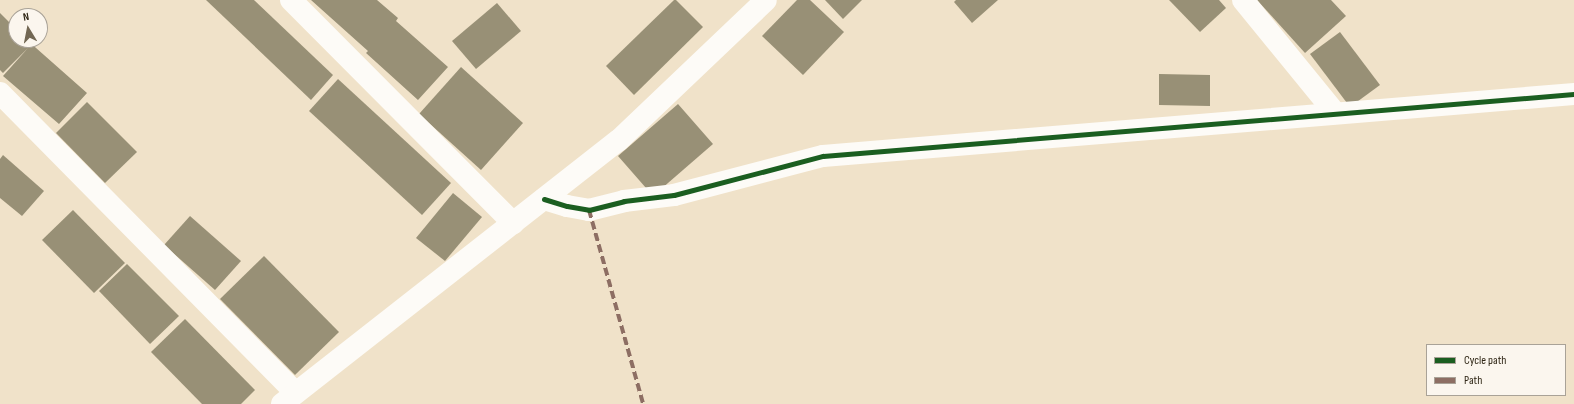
<!DOCTYPE html>
<style>
body{margin:0}
#map{position:relative;width:1574px;height:404px;overflow:hidden;background:#f0e2c9;font-family:"Sofia Sans Condensed",sans-serif}
div>[style]{position:absolute}
.building>*{inset:0;background:#989076}
.minor>*{height:22px;margin:-11px;padding:0 11px;transform-origin:11px;border-radius:11px;background:#fdfbf7}
.quiet>*{height:4px;margin-top:-2px;transform-origin:0;background:repeating-linear-gradient(90deg,#8d6e63 0 8px,transparent 0 12px)}
.cycleway>*{height:5px;margin:-2.5px;padding:0 2.5px;transform-origin:2.5px;border-radius:2.5px;background:#1b5e20}
span{translate:-50% -50%;white-space:nowrap;text-align:center;line-height:1.15;-webkit-text-stroke:4px #fbf6ee;paint-order:stroke}
.legend{position:absolute;left:1426px;top:344px;width:140px;height:52px;box-sizing:border-box;background:#fbf6ee;border:1px solid #a9a297;margin:0;padding:5px 7px;list-style:none;font-size:12px;color:#2e2514}
.legend li{display:flex;align-items:center;gap:8px;height:20px}
.legend b{width:20px;border:1px solid #a9a297}
.north{position:absolute;left:8px;top:8px;width:40px;height:40px;box-sizing:border-box;background:#fbf6ee;border:1px solid #a9a297;border-radius:50%;rotate:350deg;font-size:11px;font-weight:700;line-height:16px;text-align:center;color:#2e2514}
.north::after{content:'';display:block;margin:auto;width:14px;height:18px;background:#726753;clip-path:polygon(50% 0,100% 100%,50% 72%,0 100%)}
</style>
<div id="map">
<div class="building">
<i style="clip-path:polygon(206px 0,254px 0,333px 75px,311px 100px)"></i>
<i style="clip-path:polygon(311px 0,377px 0,398px 18px,396px 21px,448px 67px,418px 100px,366px 53px,368px 51px)"></i>
<i style="clip-path:polygon(674px 0,676px 0,703px 27px,634px 95px,606px 66px)"></i>
<i style="clip-path:polygon(797px 0,810px 0,844px 32px,803px 75px,762px 36px)"></i>
<i style="clip-path:polygon(825px 0,862px 0,843px 19px)"></i>
<i style="clip-path:polygon(956px 0,998px 0,972px 23px,954px 2px)"></i>
<i style="clip-path:polygon(1169px 0,1219px 0,1226px 8px,1200px 32px)"></i>
<i style="clip-path:polygon(1257px 0,1331px 0,1346px 16px,1305px 53px)"></i>
<i style="clip-path:polygon(497px 3px,521px 31px,476px 69px,452px 41px)"></i>
<i style="clip-path:polygon(0 13px,16px 29px,16px 40px,27px 40px,87px 93px,59px 124px,3px 76px,28px 48px,3px 73px,0 70px)"></i>
<i style="clip-path:polygon(1340px 32px,1380px 85px,1350px 107px,1310px 54px)"></i>
<i style="clip-path:polygon(461px 67px,523px 123px,481px 170px,419px 114px)"></i>
<i style="clip-path:polygon(1159px 74px,1210px 75px,1210px 106px,1159px 105px)"></i>
<i style="clip-path:polygon(338px 79px,451px 183px,422px 215px,309px 111px)"></i>
<i style="clip-path:polygon(87px 102px,137px 152px,105px 183px,56px 133px)"></i>
<i style="clip-path:polygon(678px 104px,713px 144px,653px 196px,618px 156px)"></i>
<i style="clip-path:polygon(3px 155px,44px 191px,22px 216px,0 198px,0 159px)"></i>
<i style="clip-path:polygon(453px 193px,482px 217px,445px 261px,416px 238px)"></i>
<i style="clip-path:polygon(73px 210px,125px 263px,94px 293px,42px 240px)"></i>
<i style="clip-path:polygon(190px 216px,241px 261px,215px 290px,164px 245px)"></i>
<i style="clip-path:polygon(264px 256px,339px 332px,295px 375px,220px 299px)"></i>
<i style="clip-path:polygon(127px 264px,179px 316px,150px 344px,99px 291px)"></i>
<i style="clip-path:polygon(185px 319px,255px 390px,241px 404px,202px 404px,151px 352px)"></i>
</div>
<div class="minor">
<i style="left:291px;top:0;width:315px;rotate:45.1deg"></i>
<i style="left:1243px;top:0;width:146px;rotate:50.8deg"></i>
<i style="left:0;top:93px;width:421px;rotate:45.4deg"></i>
<i style="left:544px;top:199px;width:24px;rotate:17deg"></i>
<i style="left:567px;top:206px;width:22px;rotate:10deg"></i>
<i style="left:589px;top:210px;width:36px;rotate:-14deg"></i>
<i style="left:624px;top:201px;width:50px;rotate:-6.8deg"></i>
<i style="left:674px;top:195px;width:154px;rotate:-14.7deg"></i>
<i style="left:823px;top:156px;width:754px;rotate:-4.72deg"></i>
<i style="left:282px;top:404px;width:427px;rotate:-38.1deg"></i>
<i style="left:618px;top:141px;width:204px;rotate:-43.6deg"></i>
</div>
<div class="quiet">
<i style="left:589px;top:210px;width:201px;rotate:74.4deg"></i>
</div>
<div class="cycleway">
<i style="left:544px;top:199px;width:24px;rotate:17deg"></i>
<i style="left:567px;top:206px;width:22px;rotate:10deg"></i>
<i style="left:589px;top:210px;width:36px;rotate:-14deg"></i>
<i style="left:624px;top:201px;width:50px;rotate:-6.8deg"></i>
<i style="left:674px;top:195px;width:154px;rotate:-14.7deg"></i>
<i style="left:823px;top:156px;width:754px;rotate:-4.72deg"></i>
</div>
<ul class="legend">
<li><b style="height:5px;background:#1b5e20"></b>Cycle path</li>
<li><b style="height:5px;background:#8d6e63"></b>Path</li>
</ul>
<div class="north">N</div>
</div>
